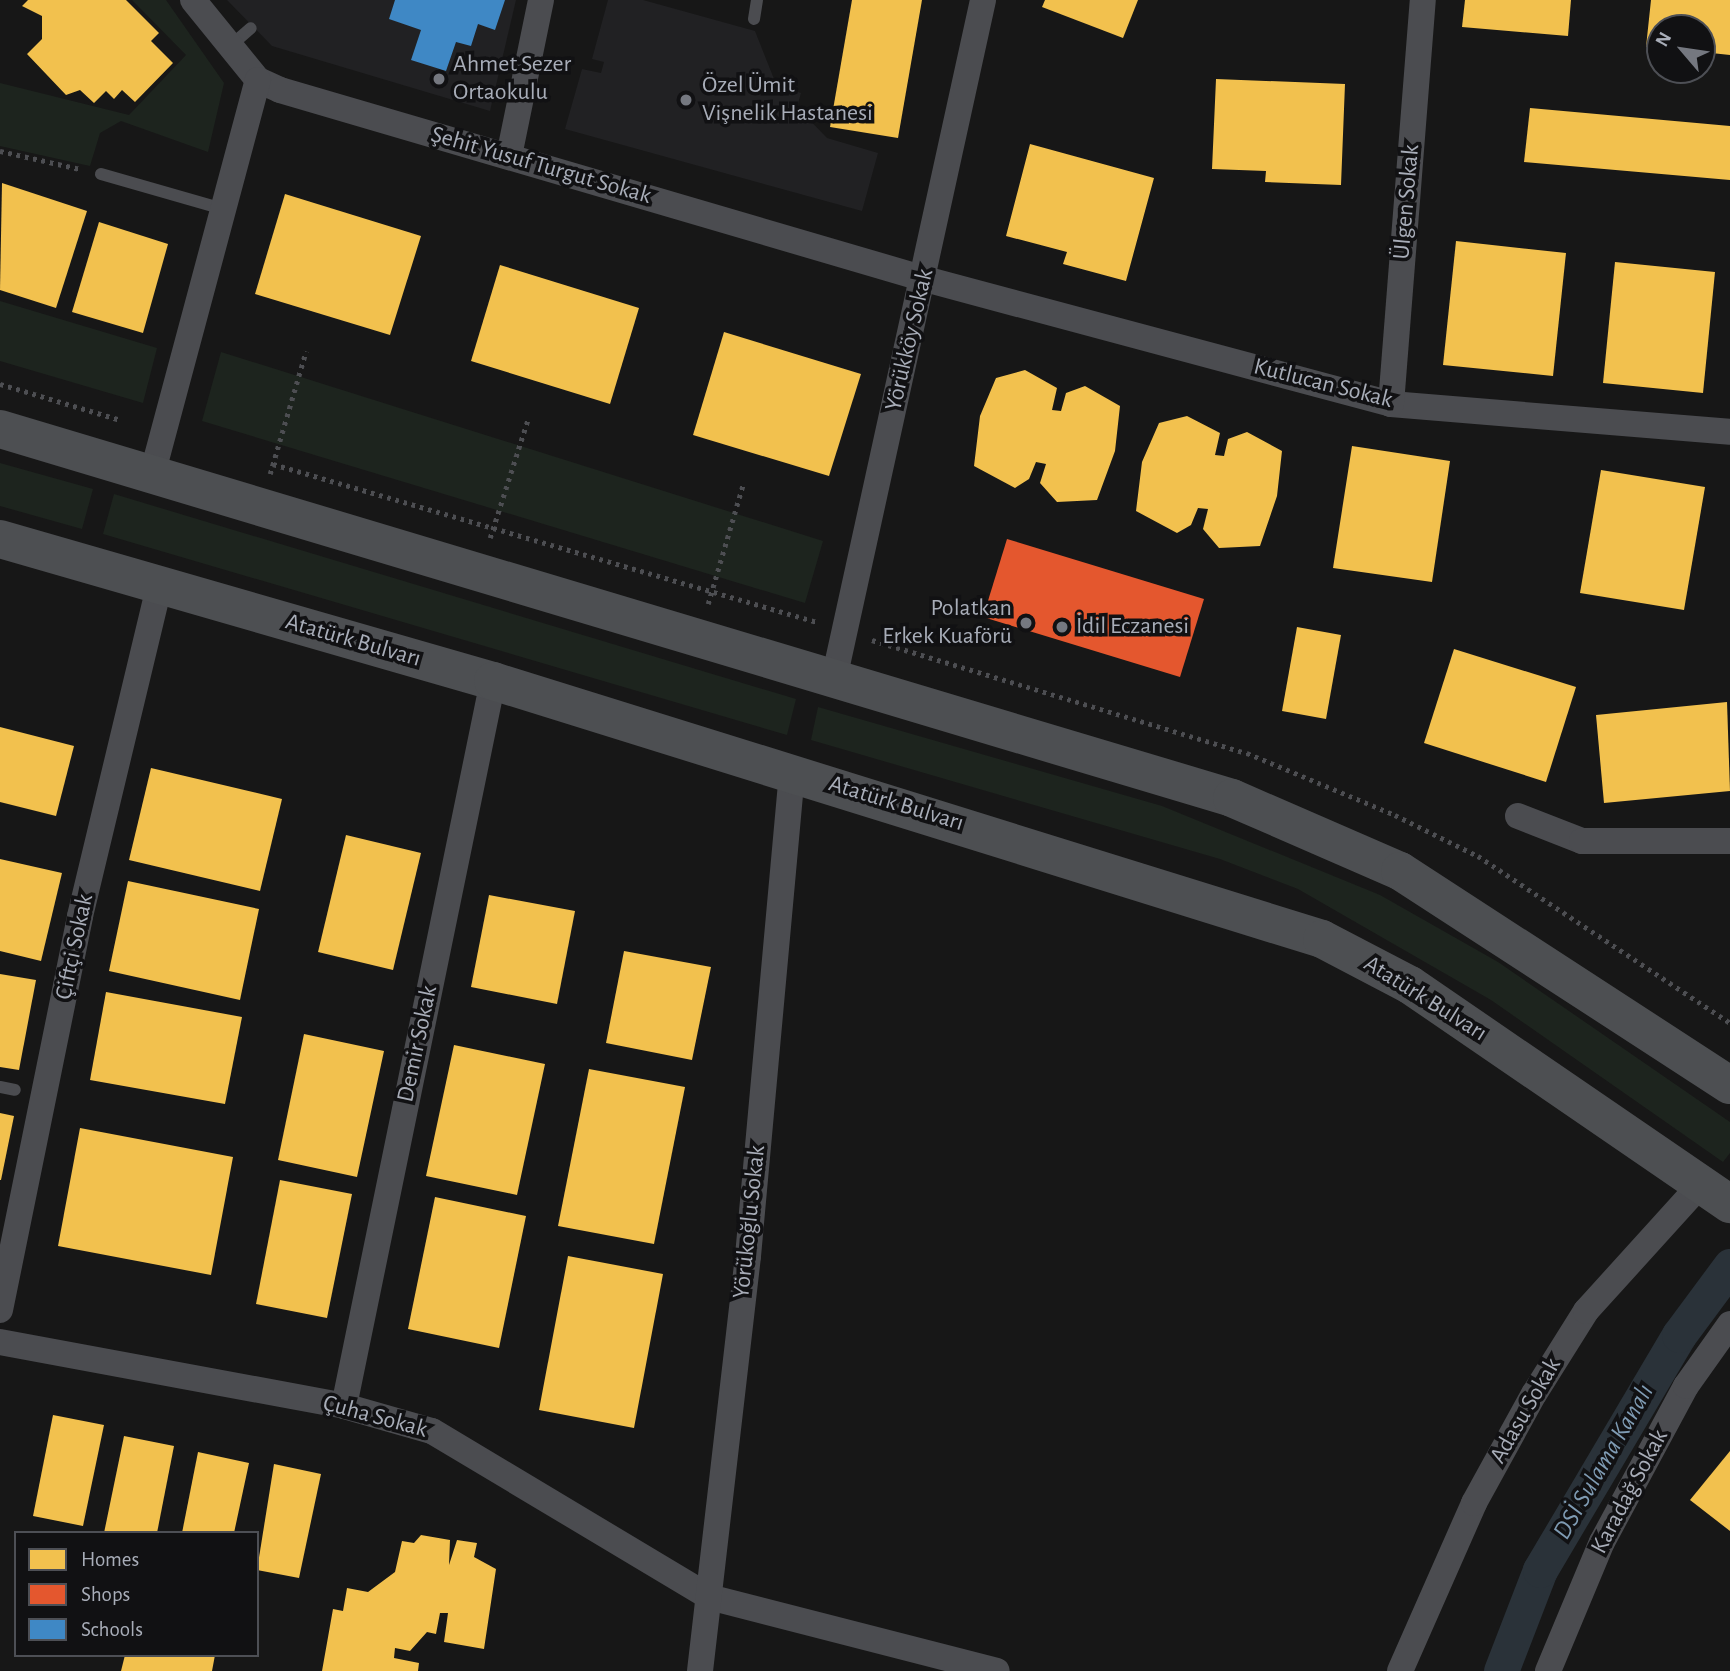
<!DOCTYPE html>
<meta charset="utf-8">
<style>
body{margin:0}
#map{position:relative;width:1730px;height:1671px;overflow:hidden;background:#171717;font-family:"Alegreya Sans",sans-serif}
div>[style]{position:absolute}
.built>*{inset:0;background:#212123}
.green>*{inset:0;background:#1d241e}
.homes>*{inset:0;background:#f2c14e}
.shops>*{inset:0;background:#e4572e}
.schools>*{inset:0;background:#3f88c5}
.canal>*{height:35px;margin:-17.5px;padding:0 17.5px;transform-origin:17.5px;border-radius:17.5px;background:#2a3239}
.path>*{height:4.5px;margin-top:-2.25px;transform-origin:0;background:repeating-linear-gradient(90deg,#4d4e52 0 3.5px,transparent 0 8.5px)}
.lane>*{height:12px;margin:-6px;padding:0 6px;transform-origin:6px;border-radius:6px;background:#4b4c50}
.street>*{height:26px;margin:-13px;padding:0 13px;transform-origin:13px;border-radius:13px;background:#4b4c50}
.primary>*{height:38px;margin:-19px;padding:0 19px;transform-origin:19px;border-radius:19px;background:#4d4f52}
.dots>*{width:19px;height:19px;translate:-50% -50%;box-sizing:border-box;border:4px solid #111113;border-radius:50%}
span{translate:-50% -50%;white-space:nowrap;text-align:center;line-height:1.15;-webkit-text-stroke:7px #111113;paint-order:stroke}
.poi-label{font-size:24px;color:#a8adb8}
.left{translate:0 -50%;text-align:left}
.right{translate:-100% -50%;text-align:right}
.street-label{font-size:24px;color:#a8adb8}
.water-label{font-size:26px;color:#7f9bb3;font-style:italic}
.legend{position:absolute;left:14px;top:1531px;width:245px;height:126px;box-sizing:border-box;background:#111113;border:2px solid #4d4f55;margin:0;padding:9px 12px;list-style:none;font-size:21px;color:#a8adb8}
.legend li{display:flex;align-items:center;gap:14px;height:35px}
.legend b{width:35px;border:2px solid #4d4f55}
.north{position:absolute;left:1646px;top:14px;width:70px;height:70px;box-sizing:border-box;background:#111113;border:2px solid #4d4f55;border-radius:50%;rotate:299deg;font-size:19px;font-weight:700;line-height:28px;text-align:center;color:#a8adb8}
.north::after{content:'';display:block;margin:auto;width:24px;height:32px;background:#757880;clip-path:polygon(50% 0,100% 100%,50% 72%,0 100%)}
</style>
<div id="map">
<div class="built">
<i style="clip-path:polygon(227px 0,516px 0,490px 111px,272px 46px)"></i>
<i style="clip-path:polygon(608px 0,643px 0,755px 31px,776px 84px,801px 93px,797px 107px,827px 138px,878px 153px,862px 211px,565px 129px,582px 69px,601px 73px,604px 62px,592px 59px)"></i>
</div>
<div class="green">
<i style="clip-path:polygon(132px 0,166px 0,224px 83px,208px 152px,121px 121px,100px 133px,90px 166px,0 146px,0 83px,129px 115px,186px 55px)"></i>
<i style="clip-path:polygon(0 301px,157px 348px,143px 403px,0 361px)"></i>
<i style="clip-path:polygon(221px 352px,823px 541px,805px 603px,202px 421px)"></i>
<i style="clip-path:polygon(0 463px,93px 489px,82px 529px,0 506px)"></i>
<i style="clip-path:polygon(114px 494px,796px 699px,787px 735px,103px 534px)"></i>
<i style="clip-path:polygon(818px 707px,1162px 806px,1380px 895px,1498px 962px,1730px 1122px,1730px 1153px,1723px 1162px,1491px 1000px,1298px 889px,1220px 859px,811px 740px)"></i>
</div>
<div class="homes">
<i style="clip-path:polygon(28px 0,126px 0,159px 33px,151px 41px,173px 63px,135px 102px,122px 90px,114px 99px,106px 91px,94px 103px,80px 90px,66px 95px,27px 54px,42px 39px,42px 16px,22px 6px)"></i>
<i style="clip-path:polygon(852px 0,922px 0,898px 138px,830px 127px)"></i>
<i style="clip-path:polygon(1045px 0,1138px 0,1123px 38px,1042px 7px)"></i>
<i style="clip-path:polygon(1465px 0,1571px 0,1568px 36px,1462px 27px)"></i>
<i style="clip-path:polygon(1651px 0,1730px 0,1730px 55px,1702px 52px,1702px 28px,1660px 28px,1660px 48px,1646px 47px)"></i>
<i style="clip-path:polygon(1216px 79px,1345px 84px,1341px 185px,1265px 182px,1266px 171px,1212px 169px)"></i>
<i style="clip-path:polygon(1530px 108px,1730px 126px,1730px 180px,1524px 162px)"></i>
<i style="clip-path:polygon(1030px 144px,1154px 178px,1126px 281px,1063px 264px,1067px 252px,1006px 236px)"></i>
<i style="clip-path:polygon(2px 183px,87px 211px,56px 308px,0 290px)"></i>
<i style="clip-path:polygon(285px 194px,421px 236px,390px 335px,255px 294px)"></i>
<i style="clip-path:polygon(99px 222px,168px 244px,143px 333px,72px 312px)"></i>
<i style="clip-path:polygon(1456px 241px,1566px 253px,1553px 376px,1443px 365px)"></i>
<i style="clip-path:polygon(1615px 262px,1715px 272px,1703px 393px,1603px 383px)"></i>
<i style="clip-path:polygon(500px 265px,639px 308px,610px 404px,471px 361px)"></i>
<i style="clip-path:polygon(724px 332px,861px 374px,829px 476px,693px 435px)"></i>
<i style="clip-path:polygon(1025px 370px,1057px 388px,1052px 410px,1061px 411px,1066px 393px,1085px 386px,1120px 406px,1115px 451px,1097px 500px,1057px 502px,1040px 483px,1046px 464px,1036px 462px,1029px 479px,1015px 488px,974px 466px,980px 416px,996px 378px)"></i>
<i style="clip-path:polygon(1187px 416px,1220px 433px,1215px 455px,1224px 456px,1228px 439px,1247px 432px,1282px 451px,1277px 496px,1260px 546px,1219px 548px,1203px 529px,1208px 509px,1198px 508px,1191px 525px,1177px 533px,1136px 511px,1142px 462px,1159px 423px)"></i>
<i style="clip-path:polygon(1352px 446px,1450px 461px,1432px 582px,1333px 568px)"></i>
<i style="clip-path:polygon(1601px 470px,1705px 487px,1684px 610px,1580px 593px)"></i>
<i style="clip-path:polygon(1297px 627px,1341px 635px,1326px 719px,1282px 711px)"></i>
<i style="clip-path:polygon(1454px 649px,1576px 687px,1546px 782px,1424px 743px)"></i>
<i style="clip-path:polygon(1727px 702px,1730px 791px,1604px 803px,1596px 715px)"></i>
<i style="clip-path:polygon(0 727px,74px 746px,56px 816px,0 802px)"></i>
<i style="clip-path:polygon(151px 768px,282px 799px,260px 891px,129px 860px)"></i>
<i style="clip-path:polygon(346px 835px,421px 853px,393px 970px,318px 952px)"></i>
<i style="clip-path:polygon(0 859px,62px 873px,41px 961px,0 951px)"></i>
<i style="clip-path:polygon(128px 881px,259px 909px,240px 1000px,109px 971px)"></i>
<i style="clip-path:polygon(489px 895px,575px 911px,557px 1004px,471px 987px)"></i>
<i style="clip-path:polygon(624px 951px,711px 967px,692px 1060px,606px 1043px)"></i>
<i style="clip-path:polygon(0 974px,36px 980px,19px 1070px,0 1067px)"></i>
<i style="clip-path:polygon(106px 992px,242px 1017px,225px 1104px,90px 1080px)"></i>
<i style="clip-path:polygon(304px 1034px,384px 1051px,357px 1177px,278px 1160px)"></i>
<i style="clip-path:polygon(454px 1045px,545px 1064px,517px 1195px,426px 1176px)"></i>
<i style="clip-path:polygon(589px 1069px,685px 1087px,654px 1244px,558px 1226px)"></i>
<i style="clip-path:polygon(0 1113px,14px 1116px,1px 1180px,0 1180px)"></i>
<i style="clip-path:polygon(80px 1128px,233px 1157px,211px 1275px,58px 1246px)"></i>
<i style="clip-path:polygon(280px 1180px,352px 1194px,327px 1318px,256px 1304px)"></i>
<i style="clip-path:polygon(435px 1197px,526px 1216px,499px 1348px,408px 1329px)"></i>
<i style="clip-path:polygon(568px 1256px,663px 1274px,634px 1428px,539px 1410px)"></i>
<i style="clip-path:polygon(53px 1415px,104px 1425px,83px 1526px,33px 1516px)"></i>
<i style="clip-path:polygon(124px 1436px,174px 1446px,157px 1533px,104px 1533px)"></i>
<i style="clip-path:polygon(1730px 1451px,1730px 1531px,1690px 1500px)"></i>
<i style="clip-path:polygon(198px 1452px,249px 1463px,234px 1533px,182px 1533px)"></i>
<i style="clip-path:polygon(274px 1464px,321px 1474px,299px 1578px,257px 1570px)"></i>
<i style="clip-path:polygon(421px 1535px,450px 1540px,449px 1565px,457px 1540px,477px 1543px,474px 1557px,496px 1569px,484px 1649px,444px 1642px,448px 1613px,440px 1613px,436px 1634px,427px 1632px,410px 1651px,395px 1648px,394px 1658px,419px 1663px,418px 1671px,322px 1671px,333px 1609px,343px 1611px,347px 1588px,368px 1592px,395px 1572px,402px 1541px,414px 1543px)"></i>
<i style="clip-path:polygon(125px 1655px,215px 1655px,212px 1671px,121px 1671px)"></i>
</div>
<div class="shops">
<i style="clip-path:polygon(1007px 539px,1204px 599px,1180px 677px,983px 617px)"></i>
</div>
<div class="schools">
<i style="clip-path:polygon(395px 0,505px 0,495px 30px,478px 24px,471px 46px,456px 42px,446px 71px,411px 60px,421px 30px,389px 19px)"></i>
</div>
<div class="canal">
<i style="left:1501px;top:1671px;width:108px;rotate:-68.9deg"></i>
<i style="left:1540px;top:1570px;width:273px;rotate:-59.4deg"></i>
<i style="left:1679px;top:1335px;width:86px;rotate:-53.5deg"></i>
</div>
<div class="path">
<i style="left:0;top:151px;width:82px;rotate:12.7deg"></i>
<i style="left:0;top:384px;width:126px;rotate:16.6deg"></i>
<i style="left:273px;top:464px;width:566px;rotate:16.2deg"></i>
<i style="left:270px;top:474px;width:128px;rotate:-73.7deg"></i>
<i style="left:490px;top:538px;width:125px;rotate:-72.3deg"></i>
<i style="left:708px;top:604px;width:125px;rotate:-73.7deg"></i>
<i style="left:872px;top:640px;width:392px;rotate:16.8deg"></i>
<i style="left:1247px;top:753px;width:160px;rotate:22.7deg"></i>
<i style="left:1395px;top:815px;width:93px;rotate:26.3deg"></i>
<i style="left:1478px;top:856px;width:302px;rotate:33.5deg"></i>
</div>
<div class="lane">
<i style="left:754px;top:19px;width:19px;rotate:-81deg"></i>
<i style="left:228px;top:48px;width:30px;rotate:-41deg"></i>
<i style="left:101px;top:174px;width:127px;rotate:16deg"></i>
<i style="left:0;top:1087px;width:15px;rotate:11deg"></i>
</div>
<div class="street">
<i style="left:193px;top:0;width:103px;rotate:50.9deg"></i>
<i style="left:258px;top:80px;width:24px;rotate:24deg"></i>
<i style="left:280px;top:90px;width:672px;rotate:16.33deg"></i>
<i style="left:925px;top:279px;width:482px;rotate:15deg"></i>
<i style="left:1391px;top:404px;width:340px;rotate:4.7deg"></i>
<i style="left:509px;top:156px;width:159px;rotate:-78.4deg"></i>
<i style="left:1391px;top:404px;width:405px;rotate:-85.5deg"></i>
<i style="left:152px;top:475px;width:409px;rotate:-75deg"></i>
<i style="left:834px;top:679px;width:695px;rotate:-77.62deg"></i>
<i style="left:1518px;top:816px;width:69px;rotate:21.3deg"></i>
<i style="left:1582px;top:841px;width:148px"></i>
<i style="left:0;top:1310px;width:402px;rotate:-78.5deg"></i>
<i style="left:80px;top:916px;width:339px;rotate:-76.5deg"></i>
<i style="left:0;top:1342px;width:350px;rotate:10.5deg"></i>
<i style="left:344px;top:1406px;width:91px;rotate:15.9deg"></i>
<i style="left:432px;top:1431px;width:323px;rotate:30.9deg"></i>
<i style="left:709px;top:1597px;width:297px;rotate:14.4deg"></i>
<i style="left:344px;top:1406px;width:740px;rotate:-78.39deg"></i>
<i style="left:700px;top:1671px;width:418px;rotate:-83.4deg"></i>
<i style="left:748px;top:1256px;width:486px;rotate:-84.8deg"></i>
<i style="left:1400px;top:1671px;width:184px;rotate:-66.2deg"></i>
<i style="left:1474px;top:1503px;width:124px;rotate:-61.2deg"></i>
<i style="left:1534px;top:1394px;width:98px;rotate:-57.9deg"></i>
<i style="left:1586px;top:1311px;width:173px;rotate:-47.8deg"></i>
<i style="left:1548px;top:1671px;width:140px;rotate:-67.3deg"></i>
<i style="left:1602px;top:1542px;width:177px;rotate:-61.7deg"></i>
<i style="left:1686px;top:1386px;width:76px;rotate:-54.6deg"></i>
</div>
<div class="primary">
<i style="left:0;top:429px;width:1286px;rotate:16.67deg"></i>
<i style="left:1232px;top:798px;width:183px;rotate:23.5deg"></i>
<i style="left:1400px;top:871px;width:393px;rotate:33deg"></i>
<i style="left:0;top:539px;width:513px;rotate:16.07deg"></i>
<i style="left:493px;top:681px;width:868px;rotate:17.29deg"></i>
<i style="left:1322px;top:939px;width:99px;rotate:27.6deg"></i>
<i style="left:1410px;top:985px;width:388px;rotate:34.4deg"></i>
</div>
<div class="dots">
<i style="left:439px;top:79px;background:#757880"></i>
<i style="left:686px;top:100px;background:#757880"></i>
<i style="left:1026px;top:623px;background:#757880"></i>
<i style="left:1062px;top:627px;background:#757880"></i>
</div>
<div class="poi-label">
<span class="left" style="left:453px;top:79px">Ahmet Sezer<br>Ortaokulu</span>
<span class="left" style="left:702px;top:100px">Özel Ümit<br>Vişnelik Hastanesi</span>
<span class="right" style="left:1012px;top:623px">Polatkan<br>Erkek Kuaförü</span>
<span class="left" style="left:1076px;top:627px">İdil Eczanesi</span>
</div>
<div class="street-label">
<span style="left:541px;top:166px;rotate:16deg">Şehit Yusuf Turgut Sokak</span>
<span style="left:1407px;top:202px;rotate:-85deg">Ülgen Sokak</span>
<span style="left:910px;top:340px;rotate:-77deg">Yörükköy Sokak</span>
<span style="left:1323px;top:384px;rotate:14deg">Kutlucan Sokak</span>
<span style="left:353px;top:641px;rotate:16deg">Atatürk Bulvarı</span>
<span style="left:896px;top:804px;rotate:17deg">Atatürk Bulvarı</span>
<span style="left:75px;top:947px;rotate:-78deg">Çiftçi Sokak</span>
<span style="left:1425px;top:999px;rotate:32deg">Atatürk Bulvarı</span>
<span style="left:418px;top:1044px;rotate:-78deg">Demir Sokak</span>
<span style="left:750px;top:1222px;rotate:-84deg">Yörükoğlu Sokak</span>
<span style="left:1526px;top:1411px;rotate:-60deg">Adasu Sokak</span>
<span style="left:375px;top:1417px;rotate:15deg">Çuha Sokak</span>
<span style="left:1630px;top:1492px;rotate:-62deg">Karadağ Sokak</span>
</div>
<div class="water-label">
<span style="left:1604px;top:1462px;rotate:-60deg">DSİ Sulama Kanalı</span>
</div>
<ul class="legend">
<li><b style="height:19px;background:#f2c14e"></b>Homes</li>
<li><b style="height:19px;background:#e4572e"></b>Shops</li>
<li><b style="height:19px;background:#3f88c5"></b>Schools</li>
</ul>
<div class="north">N</div>
</div>
